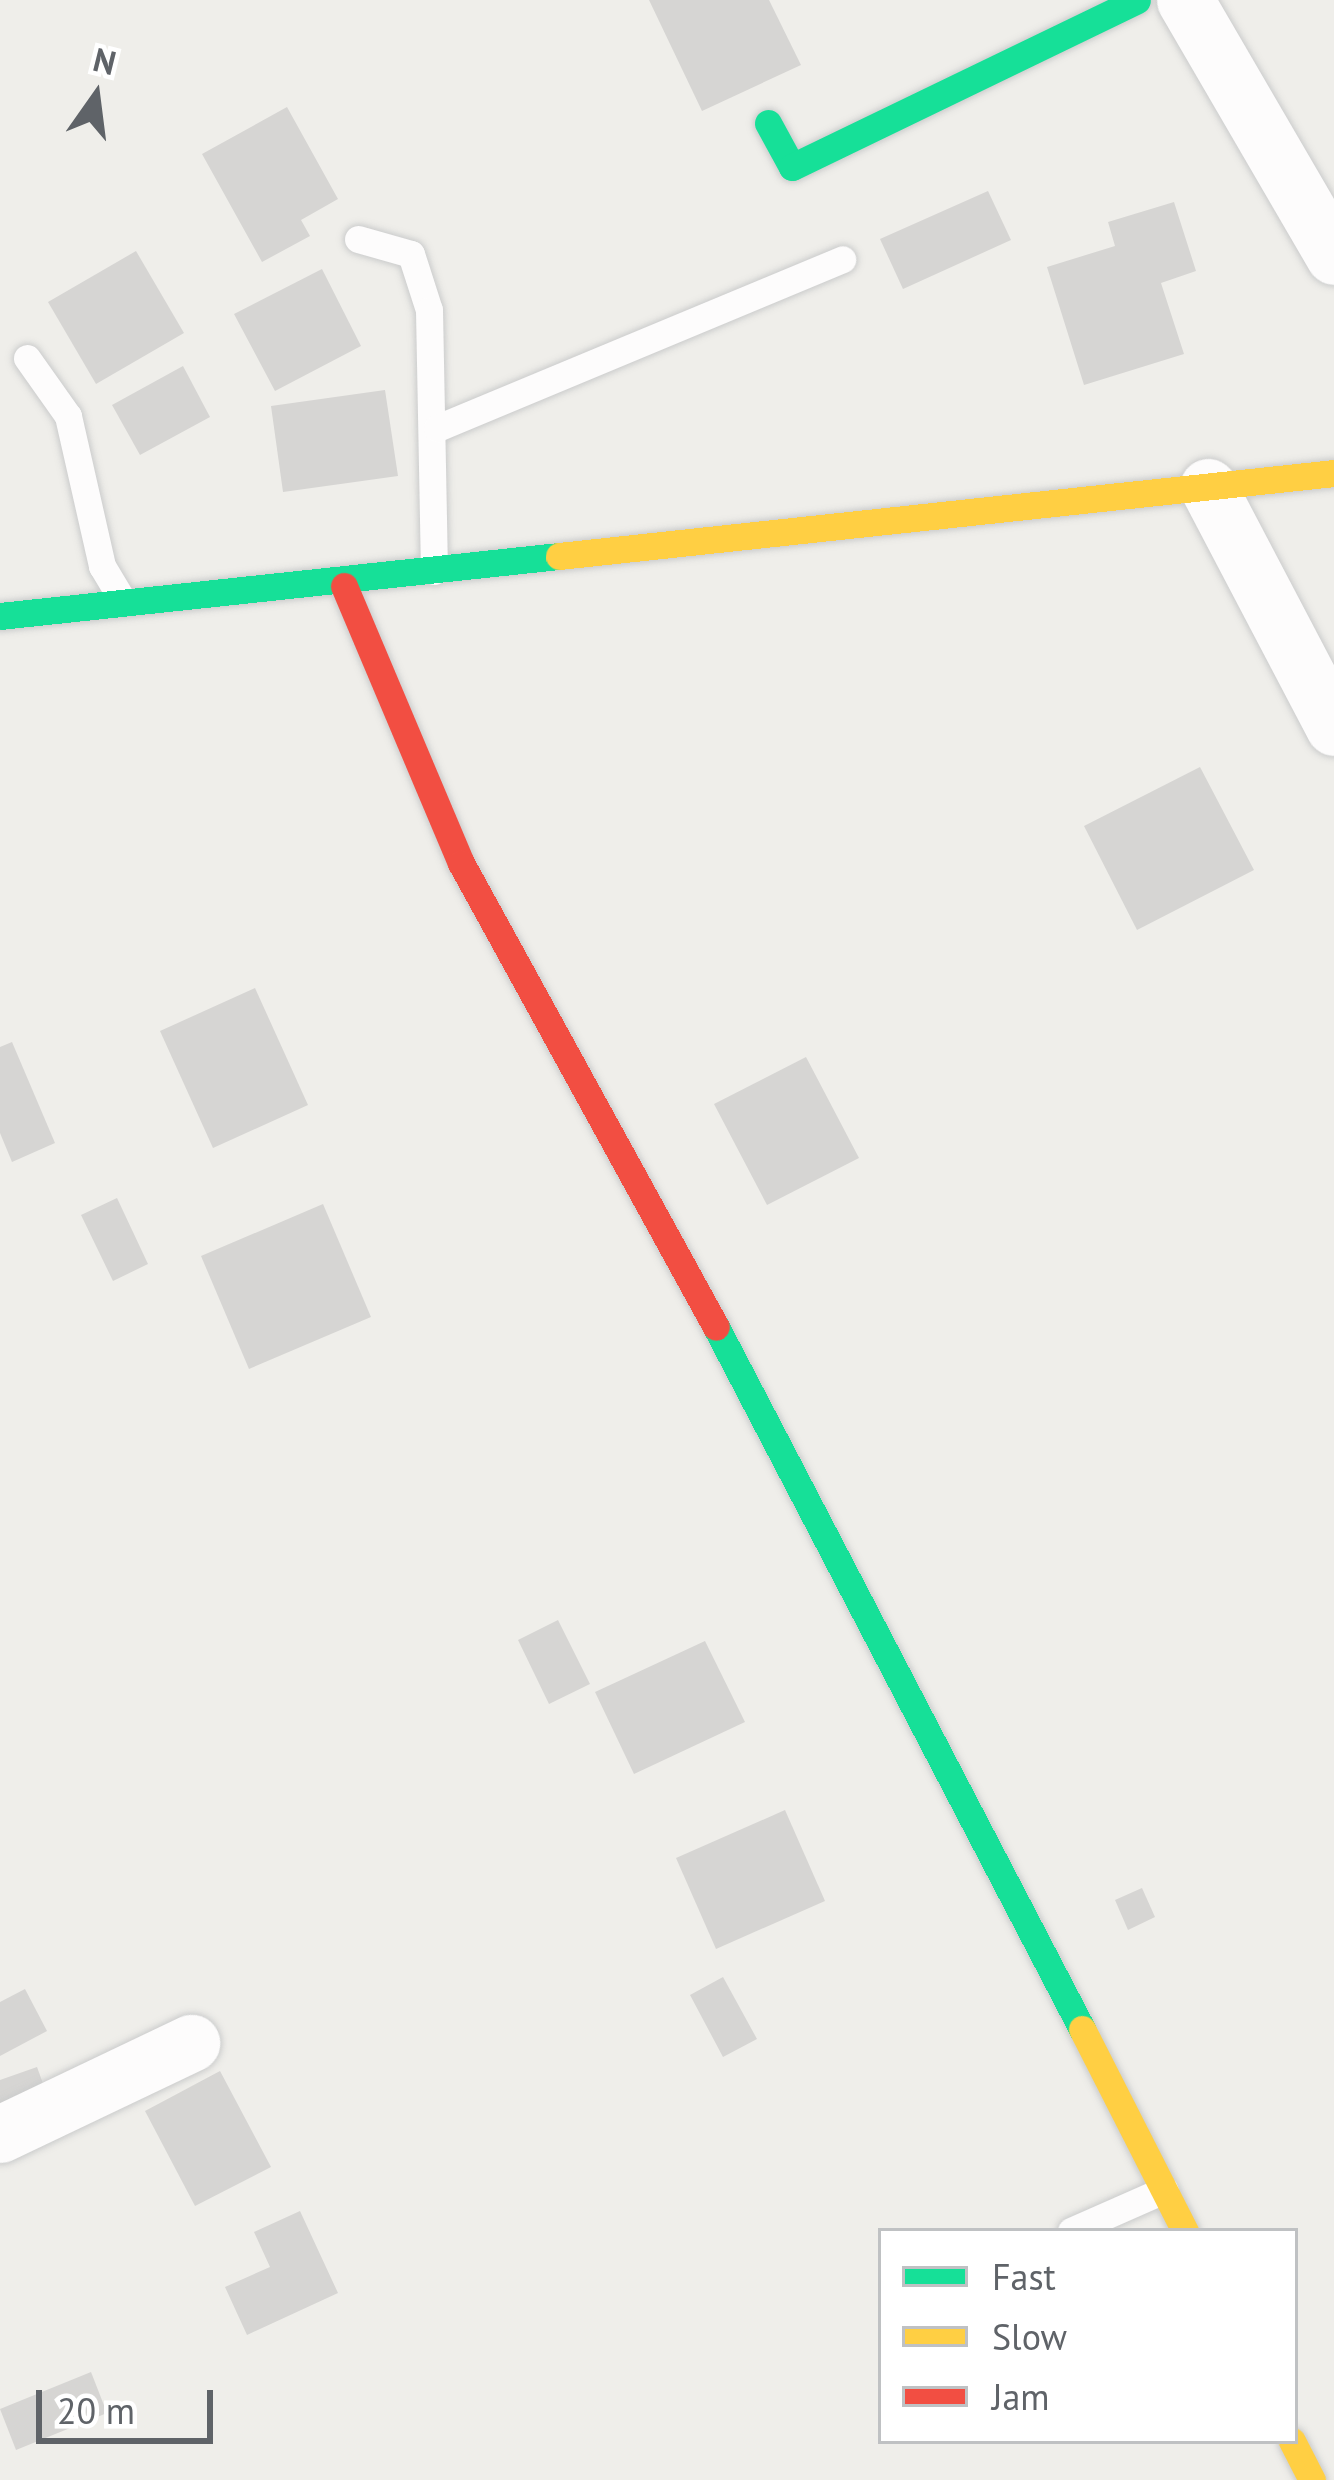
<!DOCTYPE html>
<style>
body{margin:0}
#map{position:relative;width:1334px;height:2480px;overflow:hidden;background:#efeeea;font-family:"PT Sans",sans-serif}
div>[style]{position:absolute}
.building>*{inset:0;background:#d6d5d3}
.roads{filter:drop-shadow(0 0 3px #cbcccc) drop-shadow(0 0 3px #cbcccc)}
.lane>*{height:27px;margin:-13.5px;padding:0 13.5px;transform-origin:13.5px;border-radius:13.5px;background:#fdfcfc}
.street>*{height:57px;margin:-28.5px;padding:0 28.5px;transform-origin:28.5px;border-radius:28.5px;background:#fdfcfc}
.fast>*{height:27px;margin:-13.5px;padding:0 13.5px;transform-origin:13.5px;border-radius:13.5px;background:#16e098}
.slow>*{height:27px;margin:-13.5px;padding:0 13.5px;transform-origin:13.5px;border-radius:13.5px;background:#ffcf43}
.jam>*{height:27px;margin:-13.5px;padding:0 13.5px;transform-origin:13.5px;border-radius:13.5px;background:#f24e42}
span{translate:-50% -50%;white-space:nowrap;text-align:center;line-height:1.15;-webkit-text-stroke:9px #fff;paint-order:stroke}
.legend{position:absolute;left:878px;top:2228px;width:420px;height:216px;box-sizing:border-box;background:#fff;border:3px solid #bfc1c3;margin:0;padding:15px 21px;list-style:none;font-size:36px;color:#5f6368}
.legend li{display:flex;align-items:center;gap:24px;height:60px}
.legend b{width:60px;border:3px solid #bfc1c3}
.north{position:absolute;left:36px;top:36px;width:120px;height:120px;-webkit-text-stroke:9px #fff;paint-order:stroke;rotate:14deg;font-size:33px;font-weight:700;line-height:48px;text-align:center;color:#5f6368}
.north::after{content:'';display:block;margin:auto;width:42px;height:54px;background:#5f6368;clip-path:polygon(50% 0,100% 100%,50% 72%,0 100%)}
.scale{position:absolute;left:36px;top:2390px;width:177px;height:54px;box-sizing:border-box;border:6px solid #5f6368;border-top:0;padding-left:15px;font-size:36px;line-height:42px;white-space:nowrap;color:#5f6368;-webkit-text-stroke:9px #fff;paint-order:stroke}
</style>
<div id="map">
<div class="building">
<i style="clip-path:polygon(649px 0,769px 0,801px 65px,702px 111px)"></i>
<i style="clip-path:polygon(287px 107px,338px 199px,301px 220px,310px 236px,262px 262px,202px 154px)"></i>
<i style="clip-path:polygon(988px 191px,1011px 240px,903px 289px,880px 239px)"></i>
<i style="clip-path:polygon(1174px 202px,1196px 271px,1161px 283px,1184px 354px,1084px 385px,1047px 267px,1115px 246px,1108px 222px)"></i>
<i style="clip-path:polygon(136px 251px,184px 333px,96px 384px,48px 302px)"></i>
<i style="clip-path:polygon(322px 269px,361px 346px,275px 391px,234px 314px)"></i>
<i style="clip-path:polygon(183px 366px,210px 417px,140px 455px,112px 405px)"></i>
<i style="clip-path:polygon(385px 390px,398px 476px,283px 492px,271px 406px)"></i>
<i style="clip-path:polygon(1200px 767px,1254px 870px,1137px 930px,1084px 826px)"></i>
<i style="clip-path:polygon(255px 988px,308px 1105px,213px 1148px,160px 1031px)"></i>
<i style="clip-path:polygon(12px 1042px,55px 1143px,12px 1162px,0 1133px,0 1047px)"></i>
<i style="clip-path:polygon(806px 1057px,859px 1158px,767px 1205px,714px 1104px)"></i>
<i style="clip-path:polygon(117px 1198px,148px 1264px,113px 1281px,81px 1215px)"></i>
<i style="clip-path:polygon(323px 1204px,371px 1317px,249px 1369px,201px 1256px)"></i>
<i style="clip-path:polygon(558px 1620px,590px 1684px,549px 1704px,518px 1640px)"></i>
<i style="clip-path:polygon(705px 1641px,745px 1722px,634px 1774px,595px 1692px)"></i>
<i style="clip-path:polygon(785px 1810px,825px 1901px,716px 1949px,676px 1858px)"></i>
<i style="clip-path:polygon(1142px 1888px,1155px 1917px,1128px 1930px,1115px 1900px)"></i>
<i style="clip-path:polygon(723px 1977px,757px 2039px,723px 2057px,690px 1995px)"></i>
<i style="clip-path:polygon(25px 1989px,47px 2031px,0 2056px,0 2002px)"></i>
<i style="clip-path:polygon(37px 2067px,45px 2089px,0 2106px,0 2080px)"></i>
<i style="clip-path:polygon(220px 2071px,271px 2167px,195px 2206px,145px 2111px)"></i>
<i style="clip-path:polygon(300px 2211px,338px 2293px,247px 2335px,225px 2287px,270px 2267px,254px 2232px)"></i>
<i style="clip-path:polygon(91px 2372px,107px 2413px,16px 2450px,0 2409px)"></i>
</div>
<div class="roads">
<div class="lane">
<i style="left:358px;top:239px;width:55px;rotate:15.8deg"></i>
<i style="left:411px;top:254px;width:59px;rotate:72.2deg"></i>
<i style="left:429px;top:310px;width:261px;rotate:88.9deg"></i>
<i style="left:27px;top:358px;width:71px;rotate:54.7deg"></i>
<i style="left:68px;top:416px;width:154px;rotate:77.2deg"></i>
<i style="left:102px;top:566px;width:39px;rotate:59deg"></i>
<i style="left:437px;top:428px;width:439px;rotate:-22.6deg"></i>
<i style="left:1071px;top:2231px;width:102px;rotate:-23.8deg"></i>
</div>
<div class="street">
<i style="left:1185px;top:0;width:296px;rotate:59.8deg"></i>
<i style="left:1208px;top:487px;width:271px;rotate:62.3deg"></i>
<i style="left:0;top:2134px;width:212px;rotate:-25.5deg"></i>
</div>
<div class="fast">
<i style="left:768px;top:123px;width:50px;rotate:61.4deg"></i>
<i style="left:792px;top:167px;width:383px;rotate:-25.8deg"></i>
<i style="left:0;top:616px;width:562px;rotate:-6.13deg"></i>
<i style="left:716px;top:1327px;width:792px;rotate:62.46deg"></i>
</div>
<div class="slow">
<i style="left:559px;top:556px;width:779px;rotate:-6.11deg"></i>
<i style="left:1082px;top:2029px;width:227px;rotate:63deg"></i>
<i style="left:1292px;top:2441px;width:44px;rotate:62.9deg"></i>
</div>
<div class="jam">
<i style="left:344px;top:586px;width:301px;rotate:67.1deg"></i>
<i style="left:461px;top:863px;width:529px;rotate:61.21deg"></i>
</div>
</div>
<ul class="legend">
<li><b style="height:15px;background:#16e098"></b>Fast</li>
<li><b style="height:15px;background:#ffcf43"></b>Slow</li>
<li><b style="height:15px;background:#f24e42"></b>Jam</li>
</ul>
<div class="north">N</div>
<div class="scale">20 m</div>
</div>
